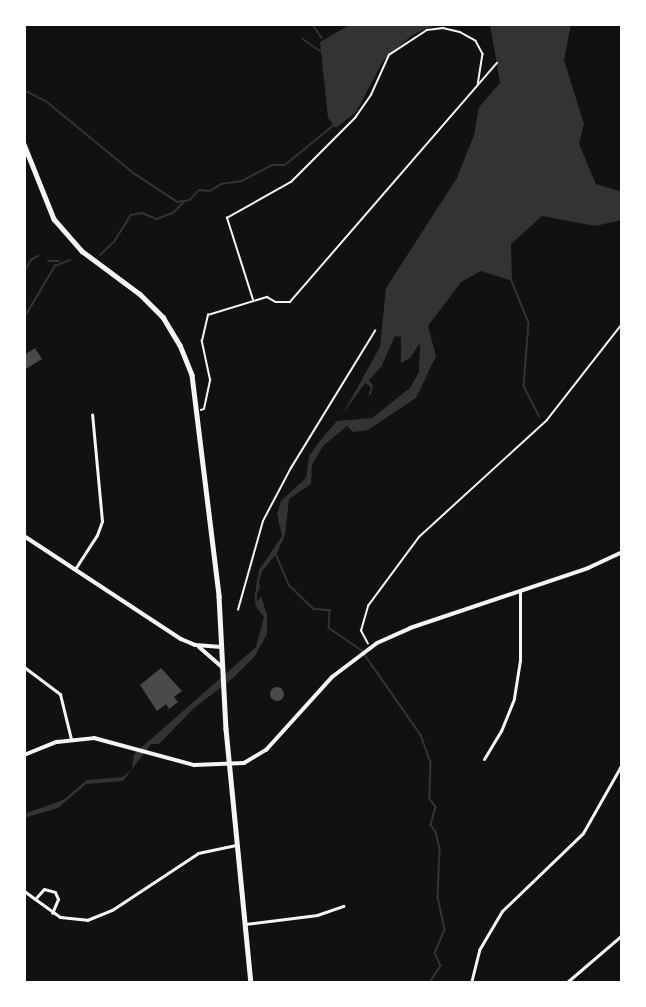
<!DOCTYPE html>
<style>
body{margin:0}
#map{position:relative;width:646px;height:1007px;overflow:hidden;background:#111;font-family:"PT Sans",sans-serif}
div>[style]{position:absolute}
.water>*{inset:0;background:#333}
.stream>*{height:1.5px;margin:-0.75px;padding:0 0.75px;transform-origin:0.75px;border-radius:0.75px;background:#333}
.building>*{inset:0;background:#4a4a4a}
.round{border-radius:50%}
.path>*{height:1.5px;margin:-0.75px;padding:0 0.75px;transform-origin:0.75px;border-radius:0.75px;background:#f5f5f5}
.minor>*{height:3px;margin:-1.5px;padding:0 1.5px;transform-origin:1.5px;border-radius:1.5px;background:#f5f5f5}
.tertiary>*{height:4px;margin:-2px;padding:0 2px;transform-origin:2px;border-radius:2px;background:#f5f5f5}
.primary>*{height:4.5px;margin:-2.25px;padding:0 2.25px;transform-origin:2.25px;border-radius:2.25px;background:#f5f5f5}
span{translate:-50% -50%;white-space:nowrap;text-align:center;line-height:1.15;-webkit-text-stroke:4.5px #fff;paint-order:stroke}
.frame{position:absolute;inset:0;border:26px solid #fff;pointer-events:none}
</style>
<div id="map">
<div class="water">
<i style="clip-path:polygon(351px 24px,457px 24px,433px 26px,412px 35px,383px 61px,356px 112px,336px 128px,328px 118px,320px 42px)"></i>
<i style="clip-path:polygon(490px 24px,571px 24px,564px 60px,584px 124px,579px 144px,596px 184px,622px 192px,622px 220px,595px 226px,542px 216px,511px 244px,512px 281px,481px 271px,461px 282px,428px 326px,436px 356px,416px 398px,368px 430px,353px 432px,347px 426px,323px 446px,312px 465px,311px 484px,289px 499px,285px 535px,277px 553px,258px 576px,260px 587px,256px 596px,255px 595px,259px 570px,282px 536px,277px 514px,281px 501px,306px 478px,309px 456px,322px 438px,337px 421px,372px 418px,410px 388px,419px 372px,420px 343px,410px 358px,401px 363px,401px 337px,395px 336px,381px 367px,369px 380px,373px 386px,371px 394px,368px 396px,371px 387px,365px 383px,342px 415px,380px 347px,386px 288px,457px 178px,474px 135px,479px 107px,500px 83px)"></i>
<i style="clip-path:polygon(261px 596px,267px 615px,267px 634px,255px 656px,232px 679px,194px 708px,159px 744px,151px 744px,123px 781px,86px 784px,58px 808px,24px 818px,24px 814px,63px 800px,87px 780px,123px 777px,132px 769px,134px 754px,256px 647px,264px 617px,255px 605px)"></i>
</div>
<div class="stream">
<i style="left:312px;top:24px;width:17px;rotate:54deg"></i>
<i style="left:303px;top:39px;width:21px;rotate:35deg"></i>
<i style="left:24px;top:90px;width:25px;rotate:27deg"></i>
<i style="left:46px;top:101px;width:115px;rotate:39.4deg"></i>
<i style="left:135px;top:174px;width:51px;rotate:33.1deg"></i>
<i style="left:178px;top:202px;width:12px;rotate:-9deg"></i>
<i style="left:190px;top:200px;width:13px;rotate:-48deg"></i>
<i style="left:199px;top:190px;width:11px;rotate:5deg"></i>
<i style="left:210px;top:191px;width:13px;rotate:-32deg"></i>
<i style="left:221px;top:184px;width:21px;rotate:-8deg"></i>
<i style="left:242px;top:181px;width:34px;rotate:-28deg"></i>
<i style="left:272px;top:165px;width:13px"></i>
<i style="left:285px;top:165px;width:63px;rotate:-39.2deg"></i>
<i style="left:100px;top:255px;width:19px;rotate:-43deg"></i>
<i style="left:114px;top:242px;width:32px;rotate:-58deg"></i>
<i style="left:131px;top:215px;width:11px;rotate:-10deg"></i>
<i style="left:142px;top:213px;width:16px;rotate:22deg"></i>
<i style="left:157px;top:219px;width:17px;rotate:-21deg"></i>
<i style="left:173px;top:213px;width:14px;rotate:-45deg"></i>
<i style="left:48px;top:261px;width:11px"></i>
<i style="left:24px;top:273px;width:15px;rotate:-62deg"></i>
<i style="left:31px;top:260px;width:8px;rotate:-30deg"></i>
<i style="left:512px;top:281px;width:45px;rotate:68deg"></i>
<i style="left:529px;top:323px;width:63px;rotate:94.5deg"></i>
<i style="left:524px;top:386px;width:34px;rotate:63deg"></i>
<i style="left:24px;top:318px;width:61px;rotate:-59.2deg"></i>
<i style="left:55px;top:266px;width:16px;rotate:-22deg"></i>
<i style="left:276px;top:554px;width:34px;rotate:67deg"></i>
<i style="left:289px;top:585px;width:35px;rotate:44deg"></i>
<i style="left:314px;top:609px;width:16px;rotate:4deg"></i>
<i style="left:330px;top:610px;width:18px;rotate:93deg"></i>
<i style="left:329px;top:628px;width:41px;rotate:34.1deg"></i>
<i style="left:257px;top:586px;width:16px;rotate:-75deg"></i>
<i style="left:256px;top:594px;width:10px;rotate:84deg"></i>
<i style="left:365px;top:655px;width:98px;rotate:55deg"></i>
<i style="left:421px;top:735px;width:29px;rotate:70deg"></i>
<i style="left:431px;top:762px;width:37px;rotate:92deg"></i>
<i style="left:430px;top:799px;width:10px;rotate:53deg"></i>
<i style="left:436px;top:807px;width:19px;rotate:106deg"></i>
<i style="left:431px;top:825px;width:9px;rotate:54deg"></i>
<i style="left:436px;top:832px;width:18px;rotate:77deg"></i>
<i style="left:440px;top:850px;width:47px;rotate:92.4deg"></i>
<i style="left:438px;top:897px;width:34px;rotate:78deg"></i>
<i style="left:445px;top:930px;width:25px;rotate:113deg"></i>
<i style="left:435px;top:953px;width:14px;rotate:65deg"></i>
<i style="left:441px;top:966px;width:20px;rotate:123deg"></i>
</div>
<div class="building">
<i style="clip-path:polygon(35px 348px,42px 359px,24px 370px,24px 355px)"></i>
<i style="clip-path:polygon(161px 668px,182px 691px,174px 697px,178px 702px,169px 709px,166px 704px,157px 711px,140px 685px)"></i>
<i class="round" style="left:270px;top:687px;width:14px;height:14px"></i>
</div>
<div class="path">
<i style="left:253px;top:300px;width:86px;rotate:-107.6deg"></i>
<i style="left:227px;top:218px;width:73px;rotate:-29.4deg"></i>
<i style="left:291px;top:182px;width:91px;rotate:-45deg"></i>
<i style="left:355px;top:118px;width:28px;rotate:-55deg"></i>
<i style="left:371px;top:95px;width:44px;rotate:-65.8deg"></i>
<i style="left:389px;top:55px;width:45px;rotate:-33.3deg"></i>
<i style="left:427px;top:30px;width:16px;rotate:-7deg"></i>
<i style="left:443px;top:28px;width:17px;rotate:13deg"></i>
<i style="left:460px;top:32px;width:18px;rotate:29deg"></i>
<i style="left:476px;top:41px;width:15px;rotate:62deg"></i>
<i style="left:483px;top:54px;width:30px;rotate:99deg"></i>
<i style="left:201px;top:410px;width:3px;rotate:-18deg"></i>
<i style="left:204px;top:409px;width:30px;rotate:-78deg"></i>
<i style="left:210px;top:380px;width:40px;rotate:-102deg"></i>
<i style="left:202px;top:341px;width:27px;rotate:-77deg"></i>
<i style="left:208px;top:315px;width:62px;rotate:-17deg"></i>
<i style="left:267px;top:297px;width:10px;rotate:29deg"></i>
<i style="left:276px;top:302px;width:14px"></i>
<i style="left:290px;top:302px;width:316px;rotate:-49.1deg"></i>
<i style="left:238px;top:610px;width:92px;rotate:-74.3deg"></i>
<i style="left:263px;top:521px;width:60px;rotate:-62.2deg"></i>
<i style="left:291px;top:468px;width:161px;rotate:-58.5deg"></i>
<i style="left:368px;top:644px;width:15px;rotate:-118deg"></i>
<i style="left:361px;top:631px;width:26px;rotate:-74deg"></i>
<i style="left:368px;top:606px;width:86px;rotate:-53.5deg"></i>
<i style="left:419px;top:537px;width:173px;rotate:-42.4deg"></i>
<i style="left:547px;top:420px;width:122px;rotate:-52deg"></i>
</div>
<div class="minor">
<i style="left:75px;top:569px;width:40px;rotate:-57.1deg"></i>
<i style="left:97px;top:535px;width:15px;rotate:-70deg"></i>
<i style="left:102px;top:521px;width:107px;rotate:-95.3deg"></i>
<i style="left:24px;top:667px;width:45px;rotate:36.9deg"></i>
<i style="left:60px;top:694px;width:46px;rotate:76.3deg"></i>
<i style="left:484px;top:759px;width:33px;rotate:-59deg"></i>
<i style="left:501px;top:731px;width:35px;rotate:-68deg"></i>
<i style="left:514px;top:698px;width:38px;rotate:-81deg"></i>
<i style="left:520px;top:660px;width:69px;rotate:-90deg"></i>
<i style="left:24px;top:891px;width:44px;rotate:35.8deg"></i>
<i style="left:60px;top:917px;width:27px;rotate:6deg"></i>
<i style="left:87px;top:920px;width:27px;rotate:-22deg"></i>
<i style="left:112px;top:910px;width:103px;rotate:-33.5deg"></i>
<i style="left:198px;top:853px;width:40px;rotate:-12deg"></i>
<i style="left:35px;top:899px;width:13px;rotate:-48deg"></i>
<i style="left:44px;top:889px;width:11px;rotate:15deg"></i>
<i style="left:55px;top:892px;width:8px;rotate:67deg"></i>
<i style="left:58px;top:899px;width:15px;rotate:113deg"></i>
<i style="left:245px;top:924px;width:73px;rotate:-7.1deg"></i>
<i style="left:317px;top:915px;width:28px;rotate:-19deg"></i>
<i style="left:471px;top:983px;width:34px;rotate:-76deg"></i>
<i style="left:479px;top:950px;width:45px;rotate:-59.5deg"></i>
<i style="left:502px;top:911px;width:112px;rotate:-43.9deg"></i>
<i style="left:583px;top:833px;width:79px;rotate:-60.5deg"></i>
<i style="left:566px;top:983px;width:74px;rotate:-40.6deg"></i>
</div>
<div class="tertiary">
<i style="left:24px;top:536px;width:188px;rotate:33.3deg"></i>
<i style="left:181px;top:639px;width:15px;rotate:23deg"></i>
<i style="left:195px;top:645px;width:27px;rotate:4deg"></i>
<i style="left:199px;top:647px;width:30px;rotate:41deg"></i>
<i style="left:24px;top:755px;width:35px;rotate:-22deg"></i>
<i style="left:57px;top:742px;width:37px;rotate:-6deg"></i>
<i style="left:94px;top:738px;width:104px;rotate:15.1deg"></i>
<i style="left:194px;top:765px;width:50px;rotate:-2.3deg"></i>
<i style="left:244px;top:763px;width:26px;rotate:-31deg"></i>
<i style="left:266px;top:750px;width:98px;rotate:-47.9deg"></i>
<i style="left:332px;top:677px;width:56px;rotate:-37.1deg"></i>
<i style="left:377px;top:643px;width:36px;rotate:-24deg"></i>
<i style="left:410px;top:628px;width:188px;rotate:-18.6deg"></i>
<i style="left:588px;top:568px;width:38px;rotate:-25deg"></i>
</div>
<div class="primary">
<i style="left:24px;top:144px;width:81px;rotate:68.2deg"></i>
<i style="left:54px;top:219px;width:43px;rotate:48.8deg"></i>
<i style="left:82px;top:251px;width:72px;rotate:36.6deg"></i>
<i style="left:140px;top:294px;width:33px;rotate:45deg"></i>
<i style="left:163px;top:317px;width:33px;rotate:59deg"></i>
<i style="left:180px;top:345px;width:32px;rotate:68deg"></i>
<i style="left:192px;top:375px;width:223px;rotate:83deg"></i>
<i style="left:219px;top:596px;width:133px;rotate:87deg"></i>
<i style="left:226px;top:729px;width:255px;rotate:84.4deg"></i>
</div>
<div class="frame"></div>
</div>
